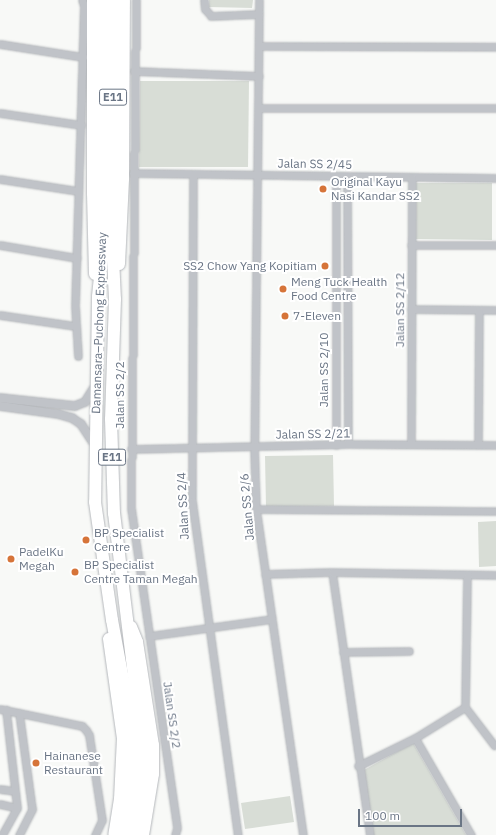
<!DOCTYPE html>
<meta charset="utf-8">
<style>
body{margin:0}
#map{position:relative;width:496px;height:835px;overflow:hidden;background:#f8f9f7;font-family:"IBM Plex Sans",sans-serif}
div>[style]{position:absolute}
.green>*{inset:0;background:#d8ddd6}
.roads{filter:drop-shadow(0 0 1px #b4b7bb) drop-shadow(0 0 1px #b4b7bb)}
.minor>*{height:7px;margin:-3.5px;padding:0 3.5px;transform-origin:3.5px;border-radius:3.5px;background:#c0c3c8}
.tertiary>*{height:8px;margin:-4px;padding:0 4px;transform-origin:4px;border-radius:4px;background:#c0c3c8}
.motorway>*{height:12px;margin:-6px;padding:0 6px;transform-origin:6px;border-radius:6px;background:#fff}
.dots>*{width:11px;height:11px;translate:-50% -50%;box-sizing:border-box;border:2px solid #fff;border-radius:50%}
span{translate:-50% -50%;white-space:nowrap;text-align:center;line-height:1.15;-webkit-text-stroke:4px #fff;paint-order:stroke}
.shield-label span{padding:1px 3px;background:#fff;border:1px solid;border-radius:3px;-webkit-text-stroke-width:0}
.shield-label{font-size:11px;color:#6a7585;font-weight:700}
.street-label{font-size:12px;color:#6a7585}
.poi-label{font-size:12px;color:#6a7585}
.left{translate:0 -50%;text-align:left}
.right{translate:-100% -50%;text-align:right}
.scale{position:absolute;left:358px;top:809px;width:104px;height:18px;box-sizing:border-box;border:2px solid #6a7585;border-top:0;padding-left:5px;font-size:12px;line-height:14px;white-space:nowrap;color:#6a7585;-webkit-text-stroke:3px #fff;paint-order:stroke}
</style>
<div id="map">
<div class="green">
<i style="clip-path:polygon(209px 0,253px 0,252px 8px,209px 7px)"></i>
<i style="clip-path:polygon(140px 81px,249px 81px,248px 167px,139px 167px)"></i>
<i style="clip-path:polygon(416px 183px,492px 183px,492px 240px,416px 239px)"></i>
<i style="clip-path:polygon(333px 455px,334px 506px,266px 507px,265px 456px)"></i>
<i style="clip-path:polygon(496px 521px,496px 566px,479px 567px,478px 522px)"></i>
<i style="clip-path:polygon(413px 743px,466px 835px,373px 835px,364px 770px)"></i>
<i style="clip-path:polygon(290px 796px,294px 822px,245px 829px,241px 803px)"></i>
</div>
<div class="roads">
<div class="minor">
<i style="left:136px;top:0;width:508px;rotate:90.56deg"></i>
<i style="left:131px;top:508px;width:323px;rotate:81.8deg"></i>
<i style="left:177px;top:828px;width:7px;rotate:106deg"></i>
<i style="left:204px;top:0;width:9px;rotate:84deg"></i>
<i style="left:205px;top:9px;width:9px;rotate:49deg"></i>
<i style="left:211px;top:16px;width:48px;rotate:-2.4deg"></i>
<i style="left:259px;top:0;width:446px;rotate:90.6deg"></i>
<i style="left:254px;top:446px;width:63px;rotate:88.2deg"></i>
<i style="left:256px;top:509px;width:329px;rotate:81.8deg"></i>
<i style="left:0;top:44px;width:84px;rotate:8.9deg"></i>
<i style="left:259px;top:46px;width:237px;rotate:0.2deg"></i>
<i style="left:134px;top:71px;width:125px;rotate:2.3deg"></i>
<i style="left:258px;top:108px;width:238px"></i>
<i style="left:0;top:113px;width:82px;rotate:8.4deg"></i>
<i style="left:133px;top:173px;width:363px;rotate:0.8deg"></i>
<i style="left:193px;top:174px;width:327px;rotate:90.2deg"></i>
<i style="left:192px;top:501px;width:337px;rotate:82.2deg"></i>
<i style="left:336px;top:176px;width:269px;rotate:90deg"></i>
<i style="left:347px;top:176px;width:268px;rotate:89.8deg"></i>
<i style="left:0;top:179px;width:79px;rotate:8.7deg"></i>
<i style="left:0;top:245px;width:78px;rotate:9.6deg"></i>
<i style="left:411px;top:245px;width:85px"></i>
<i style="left:411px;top:309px;width:85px;rotate:0.7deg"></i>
<i style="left:0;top:315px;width:76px;rotate:8.3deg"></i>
<i style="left:78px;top:356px;width:50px;rotate:-93.4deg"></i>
<i style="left:75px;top:306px;width:300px;rotate:-88.3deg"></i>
<i style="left:84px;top:6px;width:6px;rotate:-108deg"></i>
<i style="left:411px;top:444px;width:267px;rotate:-89.8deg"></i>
<i style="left:478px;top:445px;width:135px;rotate:-89.6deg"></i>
<i style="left:131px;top:449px;width:217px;rotate:-1.3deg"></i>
<i style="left:348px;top:444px;width:148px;rotate:0.4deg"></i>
<i style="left:256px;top:509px;width:240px;rotate:0.5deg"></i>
<i style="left:332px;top:572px;width:266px;rotate:81.8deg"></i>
<i style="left:265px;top:574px;width:67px;rotate:-1.7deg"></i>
<i style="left:332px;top:572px;width:164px;rotate:1deg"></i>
<i style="left:149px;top:636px;width:124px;rotate:-7.9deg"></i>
<i style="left:343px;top:652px;width:66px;rotate:-0.9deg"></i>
<i style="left:465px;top:707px;width:48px;rotate:52.7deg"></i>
<i style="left:0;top:709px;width:84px;rotate:11.7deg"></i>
<i style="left:82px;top:726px;width:6px;rotate:45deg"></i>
<i style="left:86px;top:730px;width:6px;rotate:59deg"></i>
<i style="left:89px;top:735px;width:86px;rotate:81.3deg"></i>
<i style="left:102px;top:820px;width:17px;rotate:115deg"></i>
<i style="left:415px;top:738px;width:112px;rotate:60deg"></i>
<i style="left:358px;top:766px;width:64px;rotate:-26.2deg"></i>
<i style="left:415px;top:738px;width:59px;rotate:-31.8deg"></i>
<i style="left:465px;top:707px;width:131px;rotate:-89.1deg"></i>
<i style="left:0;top:789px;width:15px;rotate:8deg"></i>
<i style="left:0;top:804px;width:17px;rotate:13deg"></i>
<i style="left:2px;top:835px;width:31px;rotate:-61deg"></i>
<i style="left:17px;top:808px;width:99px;rotate:-96.4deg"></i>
<i style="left:19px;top:835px;width:29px;rotate:-63deg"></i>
<i style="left:32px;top:809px;width:97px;rotate:-97.7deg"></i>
</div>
<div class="tertiary">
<i style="left:0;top:398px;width:75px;rotate:6.1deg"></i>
<i style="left:75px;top:406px;width:11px;rotate:-22deg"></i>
<i style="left:85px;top:402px;width:19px;rotate:-58deg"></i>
<i style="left:0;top:406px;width:59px;rotate:7.9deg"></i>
<i style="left:58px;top:414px;width:15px;rotate:16deg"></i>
<i style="left:72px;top:418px;width:11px;rotate:34deg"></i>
<i style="left:81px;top:424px;width:24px;rotate:57deg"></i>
</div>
<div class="motorway">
<i style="left:93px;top:0;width:193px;rotate:90deg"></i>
<i style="left:93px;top:193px;width:81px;rotate:88.6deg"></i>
<i style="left:103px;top:0;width:193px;rotate:89.7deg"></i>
<i style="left:104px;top:193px;width:65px;rotate:91.8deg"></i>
<i style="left:102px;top:258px;width:39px;rotate:96deg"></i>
<i style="left:98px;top:297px;width:205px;rotate:90.8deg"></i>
<i style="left:95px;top:502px;width:119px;rotate:81.8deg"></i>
<i style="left:112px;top:620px;width:110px;rotate:79.5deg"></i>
<i style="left:132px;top:728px;width:74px;rotate:90.8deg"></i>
<i style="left:131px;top:802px;width:34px;rotate:102deg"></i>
<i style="left:113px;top:0;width:238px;rotate:90.2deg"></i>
<i style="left:112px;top:238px;width:61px;rotate:87.2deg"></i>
<i style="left:115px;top:299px;width:120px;rotate:91.9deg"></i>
<i style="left:111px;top:419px;width:94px;rotate:88.2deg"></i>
<i style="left:114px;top:513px;width:214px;rotate:83deg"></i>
<i style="left:140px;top:725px;width:40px;rotate:85.7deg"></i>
<i style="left:143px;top:765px;width:41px;rotate:94.2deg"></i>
<i style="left:140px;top:806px;width:30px;rotate:102deg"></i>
<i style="left:119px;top:264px;width:85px;rotate:-87.3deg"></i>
<i style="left:123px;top:179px;width:179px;rotate:-89.7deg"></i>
<i style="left:131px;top:627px;width:16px;rotate:68deg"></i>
<i style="left:137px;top:642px;width:104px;rotate:81.2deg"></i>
<i style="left:153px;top:745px;width:29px;rotate:90deg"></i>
<i style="left:153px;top:774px;width:62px;rotate:99.3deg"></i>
<i style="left:109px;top:639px;width:100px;rotate:82deg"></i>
<i style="left:123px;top:738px;width:61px;rotate:92.8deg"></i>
<i style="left:120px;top:799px;width:36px;rotate:99deg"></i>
</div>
</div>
<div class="dots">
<i style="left:323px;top:189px;background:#d67439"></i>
<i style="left:325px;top:266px;background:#d67439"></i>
<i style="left:283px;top:289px;background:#d67439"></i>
<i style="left:285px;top:316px;background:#d67439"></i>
<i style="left:86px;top:540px;background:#d67439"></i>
<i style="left:11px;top:559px;background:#d67439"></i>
<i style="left:75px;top:572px;background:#d67439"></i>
<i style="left:36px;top:763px;background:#d67439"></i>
</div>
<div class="shield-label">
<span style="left:113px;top:97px">E11</span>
<span style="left:112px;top:457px">E11</span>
</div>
<div class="street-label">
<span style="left:315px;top:164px;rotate:1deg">Jalan SS 2/45</span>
<span style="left:400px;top:310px;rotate:-90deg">Jalan SS 2/12</span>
<span style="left:99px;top:323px;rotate:-88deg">Damansara–Puchong Expressway</span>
<span style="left:324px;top:370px;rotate:-90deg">Jalan SS 2/10</span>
<span style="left:120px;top:395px;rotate:-90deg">Jalan SS 2/2</span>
<span style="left:313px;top:434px;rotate:-1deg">Jalan SS 2/21</span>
<span style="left:183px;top:506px;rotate:-93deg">Jalan SS 2/4</span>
<span style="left:247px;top:507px;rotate:-95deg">Jalan SS 2/6</span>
<span style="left:172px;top:715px;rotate:82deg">Jalan SS 2/2</span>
</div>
<div class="poi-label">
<span class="left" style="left:331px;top:189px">Original Kayu<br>Nasi Kandar SS2</span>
<span class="right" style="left:317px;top:266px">SS2 Chow Yang Kopitiam</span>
<span class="left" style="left:291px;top:289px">Meng Tuck Health<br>Food Centre</span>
<span class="left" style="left:293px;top:316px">7-Eleven</span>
<span class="left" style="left:94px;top:540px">BP Specialist<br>Centre</span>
<span class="left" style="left:19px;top:559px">PadelKu<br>Megah</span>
<span class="left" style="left:84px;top:572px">BP Specialist<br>Centre Taman Megah</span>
<span class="left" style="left:44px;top:763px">Hainanese<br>Restaurant</span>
</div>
<div class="scale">100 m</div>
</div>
